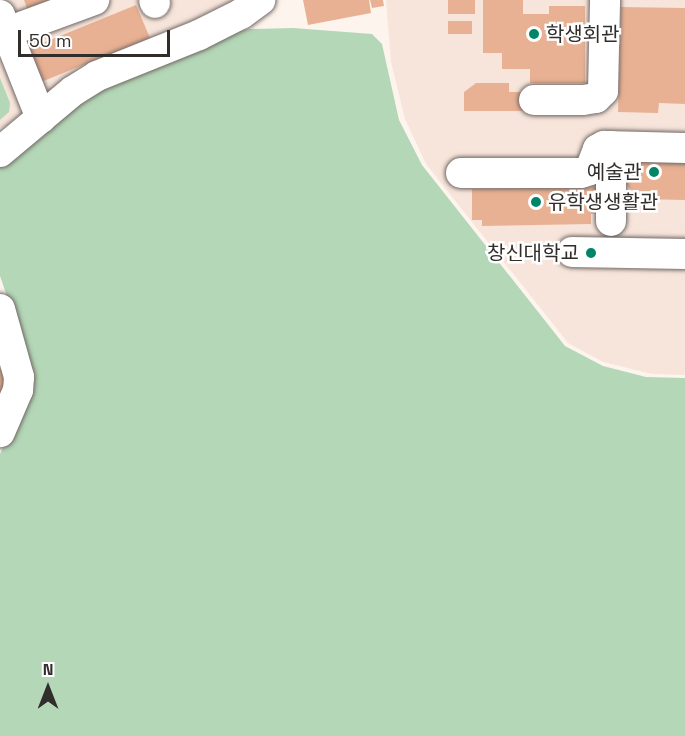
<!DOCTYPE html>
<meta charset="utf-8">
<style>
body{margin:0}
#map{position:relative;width:685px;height:736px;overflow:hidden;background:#fef4ee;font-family:"Space Grotesk","Noto Sans KR",sans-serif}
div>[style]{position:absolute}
.built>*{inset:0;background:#f7e5db}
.green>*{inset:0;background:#b3d7b7}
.building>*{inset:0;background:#e9b193}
.roads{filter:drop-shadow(0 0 2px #716864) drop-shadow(0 0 2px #716864)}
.minor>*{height:30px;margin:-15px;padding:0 15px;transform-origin:15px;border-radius:15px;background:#fff}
.dots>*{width:16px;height:16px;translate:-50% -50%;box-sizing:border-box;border:3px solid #fff;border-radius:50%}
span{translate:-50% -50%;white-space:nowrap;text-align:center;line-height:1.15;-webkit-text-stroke:5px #fff;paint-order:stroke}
.poi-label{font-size:20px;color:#312d2b}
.left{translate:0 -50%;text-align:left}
.right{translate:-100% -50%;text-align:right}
.north{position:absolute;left:18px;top:658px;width:60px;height:60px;-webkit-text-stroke:4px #fff;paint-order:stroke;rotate:0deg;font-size:16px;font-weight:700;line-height:24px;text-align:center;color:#312d2b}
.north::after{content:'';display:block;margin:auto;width:21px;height:27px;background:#312d2b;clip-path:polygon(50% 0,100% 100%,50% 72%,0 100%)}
.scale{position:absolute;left:18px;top:30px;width:152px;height:27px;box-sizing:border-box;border:3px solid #312d2b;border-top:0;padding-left:8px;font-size:18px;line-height:21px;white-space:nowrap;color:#312d2b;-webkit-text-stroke:4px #fff;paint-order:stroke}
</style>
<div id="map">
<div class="built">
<i style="clip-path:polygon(0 0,244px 0,21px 120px,0 128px)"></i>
<i style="clip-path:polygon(386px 0,685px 0,685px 375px,652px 374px,603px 362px,568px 343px,426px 164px,405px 119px,391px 62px)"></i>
</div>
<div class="green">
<i style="clip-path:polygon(293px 28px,372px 34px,382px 44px,399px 120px,422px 165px,565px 346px,603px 366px,646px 377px,685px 378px,685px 736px,0 736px,0 454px,24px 401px,26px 352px,0 276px,0 165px,99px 88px,226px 34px,249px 29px)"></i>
<i style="clip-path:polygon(0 78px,10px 103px,9px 112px,0 120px)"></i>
</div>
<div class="building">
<i style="clip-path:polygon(24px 0,56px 0,28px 11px)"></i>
<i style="clip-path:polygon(303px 0,369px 0,371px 13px,308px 25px)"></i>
<i style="clip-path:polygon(370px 0,383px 0,384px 6px,372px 8px)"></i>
<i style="clip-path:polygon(448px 0,475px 0,475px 14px,448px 14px)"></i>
<i style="clip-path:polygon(483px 0,523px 0,523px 14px,549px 14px,549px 6px,585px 6px,585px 83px,530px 83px,530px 69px,502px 69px,502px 53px,483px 53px)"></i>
<i style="clip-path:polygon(136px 5px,150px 38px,41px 82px,28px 49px)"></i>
<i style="clip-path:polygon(621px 7px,685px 8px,685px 104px,659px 103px,658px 113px,618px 112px)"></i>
<i style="clip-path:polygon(448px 21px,472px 21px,472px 34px,448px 34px)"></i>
<i style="clip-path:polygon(476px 83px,509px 83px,509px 92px,528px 92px,528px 111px,464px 111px,464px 92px)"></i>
<i style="clip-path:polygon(624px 159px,685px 160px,685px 200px,639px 199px,624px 183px)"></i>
<i style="clip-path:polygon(600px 187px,600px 214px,591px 214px,591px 224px,482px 226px,482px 220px,472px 220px,472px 189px)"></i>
<i style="clip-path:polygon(0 369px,10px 371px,0 401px)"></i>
</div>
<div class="roads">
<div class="minor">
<i style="left:154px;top:0;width:3px;rotate:72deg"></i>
<i style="left:0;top:15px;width:111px;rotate:68.3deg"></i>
<i style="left:7px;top:32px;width:93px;rotate:-20.2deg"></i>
<i style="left:534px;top:100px;width:49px"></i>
<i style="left:583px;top:100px;width:13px;rotate:-9deg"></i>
<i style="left:596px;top:98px;width:10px;rotate:-45deg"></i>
<i style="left:603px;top:91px;width:91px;rotate:-88.7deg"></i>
<i style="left:611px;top:146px;width:75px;rotate:90deg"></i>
<i style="left:0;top:152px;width:95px;rotate:-39.9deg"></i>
<i style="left:73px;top:91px;width:28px;rotate:-32deg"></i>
<i style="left:97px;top:76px;width:110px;rotate:-21.9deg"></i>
<i style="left:199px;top:35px;width:47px;rotate:-26.6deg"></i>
<i style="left:241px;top:14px;width:24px;rotate:-36deg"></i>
<i style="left:461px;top:173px;width:120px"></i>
<i style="left:581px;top:173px;width:9px;rotate:-18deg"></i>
<i style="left:590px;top:170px;width:22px;rotate:-69deg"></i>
<i style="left:598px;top:149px;width:7px;rotate:-27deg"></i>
<i style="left:604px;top:146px;width:81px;rotate:1.4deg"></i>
<i style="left:572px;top:252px;width:113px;rotate:1deg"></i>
<i style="left:0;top:309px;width:71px;rotate:74.4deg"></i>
<i style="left:19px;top:377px;width:13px;rotate:94deg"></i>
<i style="left:18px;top:390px;width:46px;rotate:113.2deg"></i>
</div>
</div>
<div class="dots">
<i style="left:534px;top:34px;background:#008568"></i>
<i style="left:654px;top:172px;background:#008568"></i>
<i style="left:536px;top:202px;background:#008568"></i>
<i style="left:591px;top:253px;background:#008568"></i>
</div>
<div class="poi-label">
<span class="left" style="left:546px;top:34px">학생회관</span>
<span class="right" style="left:642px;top:172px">예술관</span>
<span class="left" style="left:548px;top:202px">유학생생활관</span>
<span class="right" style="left:579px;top:253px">창신대학교</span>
</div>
<div class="north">N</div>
<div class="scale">50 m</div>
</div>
